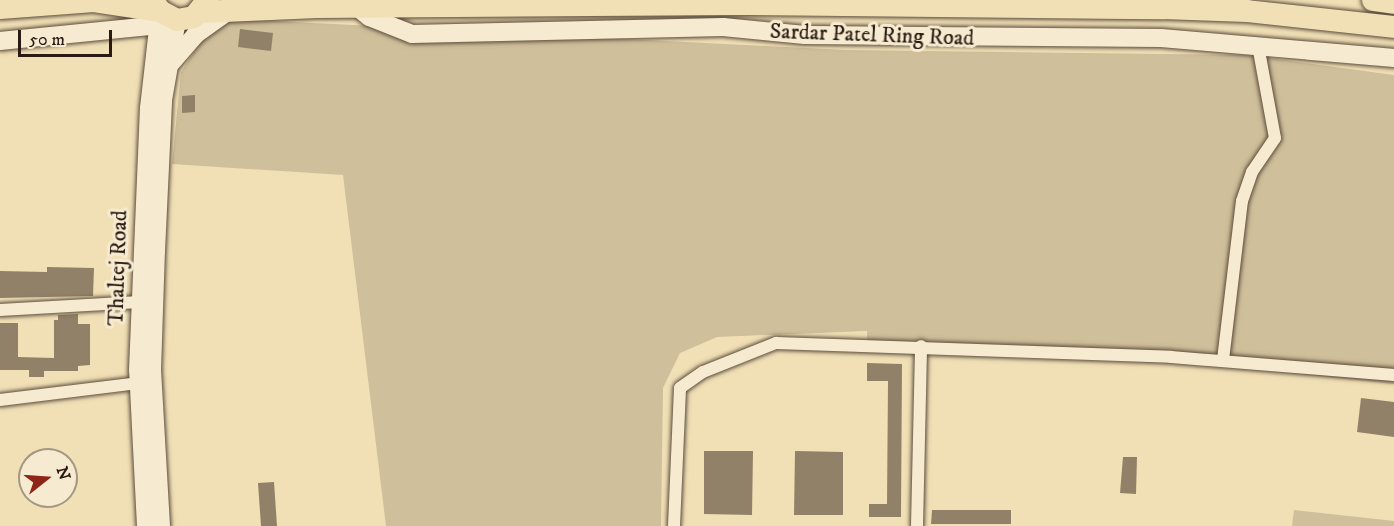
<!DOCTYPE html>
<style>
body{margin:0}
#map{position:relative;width:1394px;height:526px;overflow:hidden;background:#f1e0b6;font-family:"IM FELL DW Pica",serif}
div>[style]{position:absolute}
.green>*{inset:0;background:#cfbf9a}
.building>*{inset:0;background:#918168}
.roads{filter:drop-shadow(0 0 2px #5b4c3c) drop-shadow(0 0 2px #5b4c3c)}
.street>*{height:12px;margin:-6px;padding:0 6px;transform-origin:6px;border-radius:6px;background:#f6ebd0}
.secondary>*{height:18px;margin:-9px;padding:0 9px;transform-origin:9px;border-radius:9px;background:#f6ebd0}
.highway>*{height:22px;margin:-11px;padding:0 11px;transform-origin:11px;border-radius:11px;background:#f1e0b6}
span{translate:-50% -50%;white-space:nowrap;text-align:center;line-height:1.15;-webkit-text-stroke:6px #f6ebd0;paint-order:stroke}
.street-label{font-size:22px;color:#291b13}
.north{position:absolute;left:18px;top:448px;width:60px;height:60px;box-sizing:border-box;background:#f6ebd0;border:2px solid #a49884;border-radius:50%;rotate:73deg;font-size:16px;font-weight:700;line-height:24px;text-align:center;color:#291b13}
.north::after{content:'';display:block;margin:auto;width:21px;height:27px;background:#8f2418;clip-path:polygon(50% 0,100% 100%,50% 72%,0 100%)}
.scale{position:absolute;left:18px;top:30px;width:94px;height:27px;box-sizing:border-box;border:3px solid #291b13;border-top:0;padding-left:8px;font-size:18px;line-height:21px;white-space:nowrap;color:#291b13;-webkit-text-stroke:4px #f6ebd0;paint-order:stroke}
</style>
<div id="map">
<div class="green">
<i style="clip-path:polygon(234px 19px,845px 50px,1245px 55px,1394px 75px,1394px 384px,1223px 366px,867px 349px,867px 331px,717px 337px,680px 353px,663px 388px,661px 526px,386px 526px,343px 175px,172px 164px,181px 72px,202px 40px)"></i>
<i style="clip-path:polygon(1294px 510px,1394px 521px,1394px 526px,1292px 526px)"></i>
</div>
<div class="building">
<i style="clip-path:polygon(240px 29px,273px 33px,271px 51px,238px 47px)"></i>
<i style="clip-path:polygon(195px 95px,195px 112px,182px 113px,182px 96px)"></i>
<i style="clip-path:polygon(47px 267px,94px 268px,93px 296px,0 298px,0 271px,47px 272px)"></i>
<i style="clip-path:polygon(78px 314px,78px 324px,90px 324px,90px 365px,78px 366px,78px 371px,44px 371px,44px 377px,29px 377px,29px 370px,0 370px,0 323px,18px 323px,18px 357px,54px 358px,54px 320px,58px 320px,58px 315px)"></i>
<i style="clip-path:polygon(867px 363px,902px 364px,901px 517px,869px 517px,869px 504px,887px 504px,888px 381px,867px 381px)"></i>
<i style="clip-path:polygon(1361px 398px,1394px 402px,1394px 437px,1357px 432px)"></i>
<i style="clip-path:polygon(704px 451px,753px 451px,752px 515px,704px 514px)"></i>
<i style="clip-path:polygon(795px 451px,843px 452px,843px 515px,794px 515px)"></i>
<i style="clip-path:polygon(1123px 457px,1137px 457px,1136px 494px,1120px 493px)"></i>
<i style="clip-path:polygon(274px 482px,277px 526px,261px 526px,258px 483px)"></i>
<i style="clip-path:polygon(932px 510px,1011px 510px,1011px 524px,931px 524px)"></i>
</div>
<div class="roads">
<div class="street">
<i style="left:0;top:310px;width:140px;rotate:-3.3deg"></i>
<i style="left:1223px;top:360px;width:160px;rotate:-83.2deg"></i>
<i style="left:1242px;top:201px;width:31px;rotate:-71deg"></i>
<i style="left:1252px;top:172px;width:41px;rotate:-55.9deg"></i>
<i style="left:1275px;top:138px;width:95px;rotate:-100.4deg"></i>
<i style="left:0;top:400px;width:147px;rotate:-7deg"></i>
<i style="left:674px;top:526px;width:138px;rotate:-87.5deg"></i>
<i style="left:680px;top:388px;width:28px;rotate:-35deg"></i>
<i style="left:703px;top:372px;width:79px;rotate:-21.7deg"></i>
<i style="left:776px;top:343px;width:395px;rotate:2deg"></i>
<i style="left:1171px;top:357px;width:224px;rotate:4.6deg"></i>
<i style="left:917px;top:526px;width:180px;rotate:-88.7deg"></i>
</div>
<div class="secondary">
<i style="left:356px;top:6px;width:17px;rotate:40deg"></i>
<i style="left:369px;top:17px;width:46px;rotate:21.6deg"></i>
<i style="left:412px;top:34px;width:311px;rotate:-1.3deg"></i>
<i style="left:723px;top:27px;width:82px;rotate:5.6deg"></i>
<i style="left:805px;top:35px;width:356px;rotate:0.5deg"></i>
<i style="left:1161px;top:38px;width:234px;rotate:4.9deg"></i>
<i style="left:0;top:41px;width:160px;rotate:-5.7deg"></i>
<i style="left:171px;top:63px;width:37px;rotate:-49deg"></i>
<i style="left:195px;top:35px;width:43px;rotate:-35.5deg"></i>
<i style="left:146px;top:526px;width:156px;rotate:-92.9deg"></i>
<i style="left:138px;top:370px;width:262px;rotate:-87.6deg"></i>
<i style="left:149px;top:108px;width:98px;rotate:-83.5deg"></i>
<i style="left:161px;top:526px;width:156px;rotate:-93.3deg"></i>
<i style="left:152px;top:370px;width:119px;rotate:-88.1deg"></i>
<i style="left:156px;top:251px;width:151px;rotate:-87.3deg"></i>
<i style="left:163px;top:100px;width:81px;rotate:-80.1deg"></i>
</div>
<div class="highway">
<i style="left:153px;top:0;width:13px;rotate:58deg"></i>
<i style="left:160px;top:11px;width:19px;rotate:28deg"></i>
<i style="left:177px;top:20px;width:17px;rotate:-10deg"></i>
<i style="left:194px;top:17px;width:22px;rotate:-51deg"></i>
<i style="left:1373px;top:0;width:21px;rotate:8deg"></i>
<i style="left:0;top:8px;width:94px;rotate:-4.3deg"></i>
<i style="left:94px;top:1px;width:67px;rotate:8.6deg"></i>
<i style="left:201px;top:12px;width:116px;rotate:-2.5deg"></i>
<i style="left:317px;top:7px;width:432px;rotate:-0.4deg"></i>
<i style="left:749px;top:4px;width:414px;rotate:0.6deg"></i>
<i style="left:1163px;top:8px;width:84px;rotate:2deg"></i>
<i style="left:1247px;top:11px;width:148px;rotate:6.2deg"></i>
</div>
</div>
<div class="street-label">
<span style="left:872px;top:35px;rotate:2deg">Sardar Patel Ring Road</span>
<span style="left:118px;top:268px;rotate:-88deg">Thaltej Road</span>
</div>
<div class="north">N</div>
<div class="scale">50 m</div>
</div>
